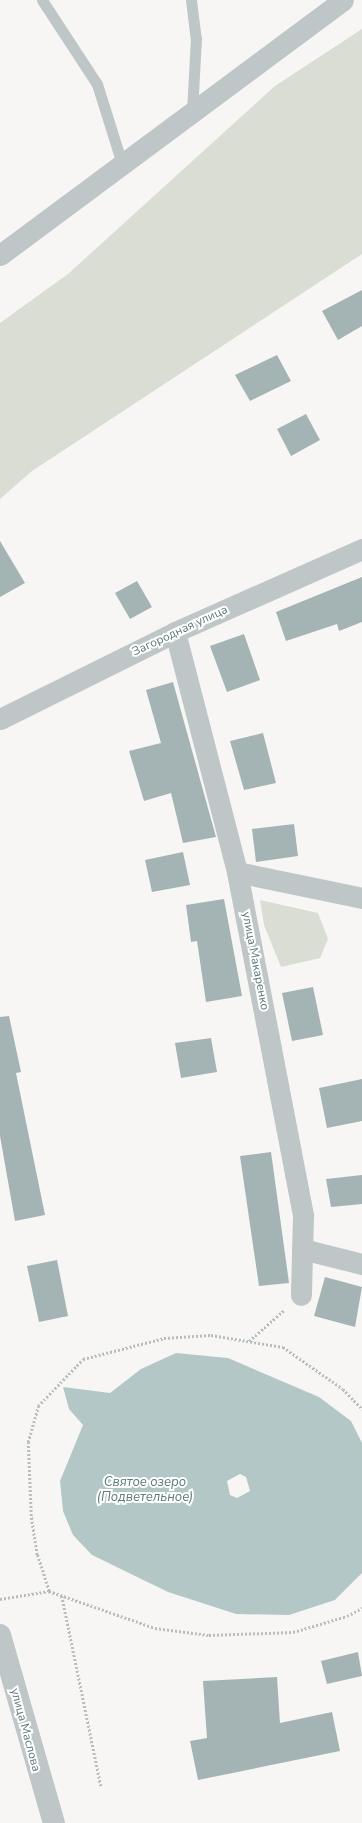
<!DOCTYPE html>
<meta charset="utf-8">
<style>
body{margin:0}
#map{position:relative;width:362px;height:1823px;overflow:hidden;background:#f7f6f4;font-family:"Nunito Sans",sans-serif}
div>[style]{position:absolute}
.green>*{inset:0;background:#daddd3}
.water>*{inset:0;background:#b3c8c6}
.building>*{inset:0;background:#a4b4b5}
.path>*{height:2.5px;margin-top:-1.25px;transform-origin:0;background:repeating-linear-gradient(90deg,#b8bebf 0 2px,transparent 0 4px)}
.service>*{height:11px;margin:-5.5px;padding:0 5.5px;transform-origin:5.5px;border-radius:5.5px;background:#bec6c7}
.minor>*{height:21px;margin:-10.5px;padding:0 10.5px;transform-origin:10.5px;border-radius:10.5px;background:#bec6c7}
.tertiary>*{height:22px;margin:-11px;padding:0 11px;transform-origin:11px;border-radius:11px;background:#bec6c7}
span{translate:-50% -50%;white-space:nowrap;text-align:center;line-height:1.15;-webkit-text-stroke:4px #fff;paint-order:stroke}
.street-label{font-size:12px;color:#5d787b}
.water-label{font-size:13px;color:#5b7c79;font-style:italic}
</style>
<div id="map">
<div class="green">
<i style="clip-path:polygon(362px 29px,362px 254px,32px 471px,0 499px,0 323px,68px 274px,275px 86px)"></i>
<i style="clip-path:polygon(260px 900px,318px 913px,328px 939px,320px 958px,281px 967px,264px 925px)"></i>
</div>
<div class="water">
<i style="clip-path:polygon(evenodd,176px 1353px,228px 1358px,319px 1397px,351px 1421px,362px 1443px,362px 1573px,335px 1600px,289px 1615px,236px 1614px,168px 1592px,92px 1555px,73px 1535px,63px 1511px,60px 1481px,83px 1425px,69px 1409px,63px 1387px,110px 1393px,141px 1369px,176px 1353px,240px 1474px,246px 1477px,250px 1491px,237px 1498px,230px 1495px,227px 1481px,240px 1474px)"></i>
</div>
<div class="building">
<i style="clip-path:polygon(362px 290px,362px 326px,338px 340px,322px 311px)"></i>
<i style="clip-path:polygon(277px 355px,291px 381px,250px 401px,235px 375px)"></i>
<i style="clip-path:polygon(306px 414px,320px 440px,291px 456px,277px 429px)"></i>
<i style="clip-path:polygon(0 541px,25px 583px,0 597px)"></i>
<i style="clip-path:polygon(362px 577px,362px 622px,339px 631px,337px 624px,286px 641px,276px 612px)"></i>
<i style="clip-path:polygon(137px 581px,152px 607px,130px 619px,115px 593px)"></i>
<i style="clip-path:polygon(244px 634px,260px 680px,227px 692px,210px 646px)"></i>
<i style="clip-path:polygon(173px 682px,216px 837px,183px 843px,171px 793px,144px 801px,129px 751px,161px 743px,146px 690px)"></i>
<i style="clip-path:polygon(263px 733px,276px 783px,244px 790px,230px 741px)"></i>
<i style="clip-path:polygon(294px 824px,298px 856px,256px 862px,252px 829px)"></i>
<i style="clip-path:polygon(183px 852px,190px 885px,152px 892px,145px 860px)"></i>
<i style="clip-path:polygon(224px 899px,242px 996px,206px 1002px,197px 941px,191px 942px,186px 905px)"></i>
<i style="clip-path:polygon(313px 987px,323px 1035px,292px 1041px,282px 993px)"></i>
<i style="clip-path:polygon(9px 1016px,21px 1072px,16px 1073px,45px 1215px,15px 1221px,0 1136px,0 1017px)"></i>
<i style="clip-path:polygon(211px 1038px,217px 1072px,181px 1078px,175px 1043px)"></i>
<i style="clip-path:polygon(362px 1079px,362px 1121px,327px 1128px,319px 1088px)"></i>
<i style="clip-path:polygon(271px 1152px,289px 1283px,259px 1286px,240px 1156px)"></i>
<i style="clip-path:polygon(362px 1175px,362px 1204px,331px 1207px,326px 1179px)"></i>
<i style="clip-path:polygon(57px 1260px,68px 1316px,39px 1322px,27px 1266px)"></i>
<i style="clip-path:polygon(325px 1277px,362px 1287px,355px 1327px,314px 1316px)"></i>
<i style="clip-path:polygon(358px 1652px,362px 1676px,327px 1684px,321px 1661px)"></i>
<i style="clip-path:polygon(277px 1677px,280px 1723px,332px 1712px,340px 1751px,198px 1780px,190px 1741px,207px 1738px,203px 1681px)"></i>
</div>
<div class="path">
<i style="left:249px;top:1341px;width:47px;rotate:-41.5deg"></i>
<i style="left:49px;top:1591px;width:38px;rotate:-108deg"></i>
<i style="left:37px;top:1555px;width:39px;rotate:-99deg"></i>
<i style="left:31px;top:1516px;width:74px;rotate:-92.3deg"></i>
<i style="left:28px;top:1442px;width:37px;rotate:-74deg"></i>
<i style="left:38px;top:1406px;width:65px;rotate:-46.2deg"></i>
<i style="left:83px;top:1359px;width:84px;rotate:-14.5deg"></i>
<i style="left:164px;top:1338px;width:47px;rotate:-3.7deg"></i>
<i style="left:211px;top:1335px;width:73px;rotate:9.5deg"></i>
<i style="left:283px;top:1347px;width:73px;rotate:35deg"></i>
<i style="left:343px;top:1389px;width:28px;rotate:46deg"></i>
<i style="left:62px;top:1596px;width:194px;rotate:78.4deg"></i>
<i style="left:0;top:1599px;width:50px;rotate:-9.3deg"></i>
<i style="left:49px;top:1591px;width:112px;rotate:19.2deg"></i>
<i style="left:155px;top:1628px;width:54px;rotate:7.4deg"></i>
<i style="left:209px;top:1635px;width:84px;rotate:-2deg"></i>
<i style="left:293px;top:1632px;width:56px;rotate:-16.5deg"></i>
<i style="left:347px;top:1616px;width:17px;rotate:-28deg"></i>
</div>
<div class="service">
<i style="left:42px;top:0;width:100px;rotate:56.8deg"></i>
<i style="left:97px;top:84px;width:84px;rotate:72.6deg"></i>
<i style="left:191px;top:0;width:38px;rotate:83deg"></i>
<i style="left:196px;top:38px;width:75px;rotate:93.1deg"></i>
</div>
<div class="minor">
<i style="left:0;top:255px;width:427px;rotate:-36.6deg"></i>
<i style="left:175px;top:632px;width:248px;rotate:75.5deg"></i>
<i style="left:237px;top:872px;width:350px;rotate:79.1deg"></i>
<i style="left:303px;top:1216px;width:79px;rotate:91.5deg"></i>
<i style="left:0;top:719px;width:195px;rotate:-26.4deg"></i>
<i style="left:175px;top:632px;width:205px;rotate:-23.9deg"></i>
<i style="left:237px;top:872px;width:128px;rotate:11.7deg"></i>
<i style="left:302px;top:1249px;width:62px;rotate:14deg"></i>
</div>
<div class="tertiary">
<i style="left:0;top:1635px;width:196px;rotate:74deg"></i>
</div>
<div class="street-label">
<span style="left:180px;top:631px;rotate:-25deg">Загородная улица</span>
<span style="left:255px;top:961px;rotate:79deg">улица Макаренко</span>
<span style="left:25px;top:1730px;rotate:75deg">улица Маслова</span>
</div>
<div class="water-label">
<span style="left:145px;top:1490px">Святое озеро<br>(Подветельное)</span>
</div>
</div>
